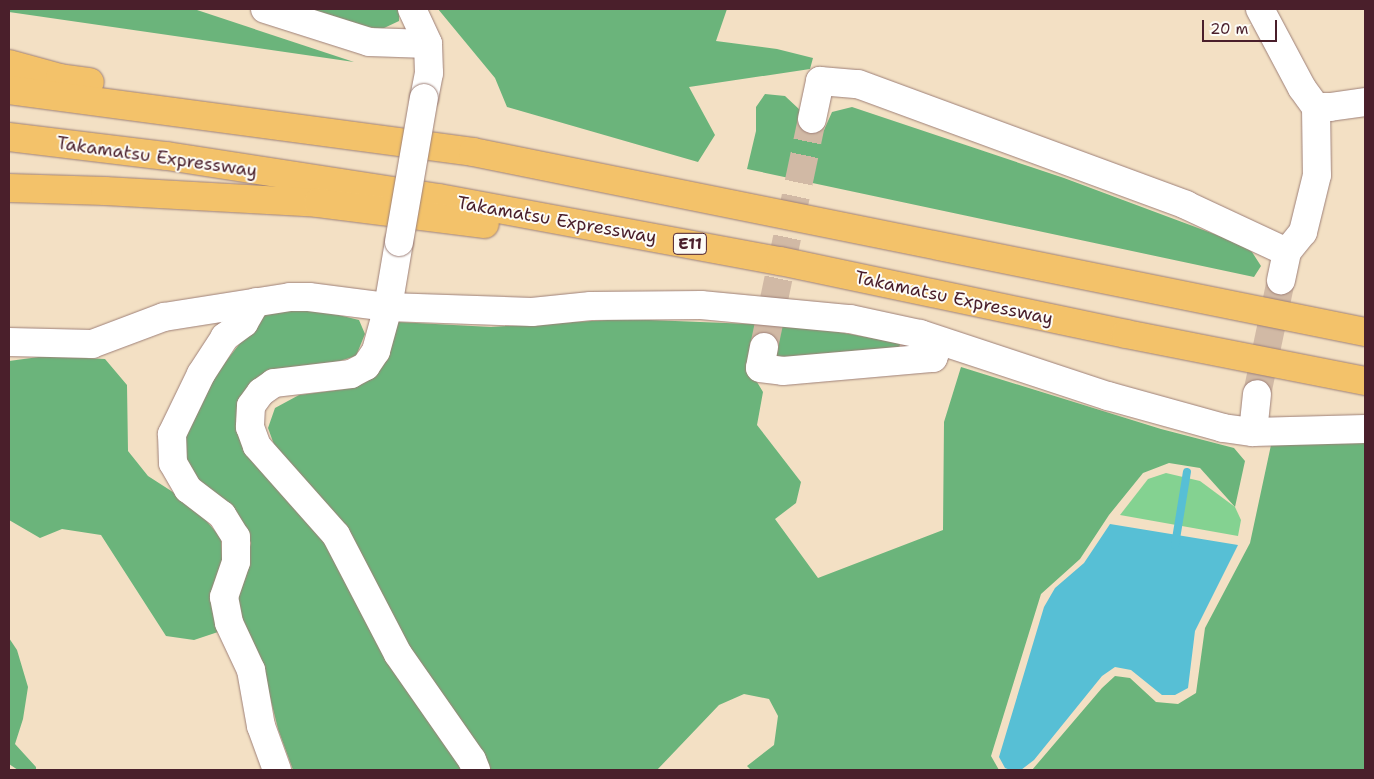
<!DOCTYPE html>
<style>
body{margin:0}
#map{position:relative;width:1374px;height:779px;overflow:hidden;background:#f3e0c4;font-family:"Shantell Sans",sans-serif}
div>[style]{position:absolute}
.green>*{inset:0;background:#84d291}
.forest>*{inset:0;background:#6bb47b}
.water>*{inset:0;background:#57bfd5}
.stream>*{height:8px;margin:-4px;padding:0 4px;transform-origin:4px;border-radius:4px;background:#57bfd5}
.minor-tunnel>*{height:28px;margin-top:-14px;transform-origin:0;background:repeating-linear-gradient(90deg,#d1b9a5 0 28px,transparent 0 42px)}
.roads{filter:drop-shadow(0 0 1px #9e8078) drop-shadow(0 0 1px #9e8078)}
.minor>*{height:28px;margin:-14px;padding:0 14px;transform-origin:14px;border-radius:14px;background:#fff}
.motorway>*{height:28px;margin:-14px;padding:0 14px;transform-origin:14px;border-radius:14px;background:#f3c26a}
.bridges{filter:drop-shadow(0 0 1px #9e8078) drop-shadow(0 0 1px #9e8078)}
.minor-bridge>*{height:28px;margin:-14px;padding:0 14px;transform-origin:14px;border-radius:14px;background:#fff}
span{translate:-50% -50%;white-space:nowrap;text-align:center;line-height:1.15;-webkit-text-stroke:4px #fdfcf7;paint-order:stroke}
.shield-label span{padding:1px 4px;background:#fdfcf7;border:1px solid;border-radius:4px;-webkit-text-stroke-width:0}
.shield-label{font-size:16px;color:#4a1f2b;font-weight:700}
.street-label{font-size:18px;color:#4a1f2b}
.frame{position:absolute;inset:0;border:10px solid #4a1f2b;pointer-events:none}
.scale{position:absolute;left:1202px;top:20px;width:75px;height:22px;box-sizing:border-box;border:2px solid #4a1f2b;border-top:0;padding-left:6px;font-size:15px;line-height:18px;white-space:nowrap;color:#4a1f2b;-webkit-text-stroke:4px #fdfcf7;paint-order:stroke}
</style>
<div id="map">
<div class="green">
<i style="clip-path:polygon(1166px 473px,1200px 481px,1235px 507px,1241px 520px,1238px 536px,1120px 515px,1148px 479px)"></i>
</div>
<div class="forest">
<i style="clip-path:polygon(9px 9px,194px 9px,354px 62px,9px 12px)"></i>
<i style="clip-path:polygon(301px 9px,399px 9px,399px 21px,382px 29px,345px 24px)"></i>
<i style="clip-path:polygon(438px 9px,727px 9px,716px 41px,777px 49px,813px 58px,810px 69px,689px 87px,715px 135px,698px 162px,507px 107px,495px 78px)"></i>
<i style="clip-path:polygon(765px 94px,785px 96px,800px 110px,801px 121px,824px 130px,832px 112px,852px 107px,1064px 178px,1241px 244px,1252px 252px,1261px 266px,1254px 277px,747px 169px,756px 131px,756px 107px)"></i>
<i style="clip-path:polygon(285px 309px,314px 309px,359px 320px,365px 334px,356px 356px,333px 363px,267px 370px,245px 394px,236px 419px,244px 448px,327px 540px,463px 770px,293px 770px,278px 729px,262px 665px,242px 629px,236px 601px,251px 543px,237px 512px,205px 486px,187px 467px,181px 437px,219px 370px,262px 315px)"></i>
<i style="clip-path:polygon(624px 319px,805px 326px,900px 343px,899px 352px,751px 372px,763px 392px,757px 425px,801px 482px,796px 503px,775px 519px,818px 578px,943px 530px,944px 422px,961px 367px,1161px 429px,1234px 448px,1245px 461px,1235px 507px,1200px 468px,1169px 463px,1143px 473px,1109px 515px,1080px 559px,1041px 594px,991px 756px,999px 770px,751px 770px,747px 766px,774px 745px,778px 716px,769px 699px,744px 694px,719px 705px,657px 770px,488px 770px,276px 450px,268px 428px,275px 408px,299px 395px,345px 389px,371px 376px,388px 359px,398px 322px,491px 327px)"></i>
<i style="clip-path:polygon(46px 356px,105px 359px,127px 385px,128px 451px,148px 476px,193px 505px,221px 538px,222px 560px,218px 632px,194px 640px,166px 636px,101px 535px,62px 529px,40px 538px,9px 520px,9px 361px)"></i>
<i style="clip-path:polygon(1365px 439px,1365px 770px,1032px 770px,1102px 688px,1115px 676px,1130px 678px,1156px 702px,1178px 704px,1196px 693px,1205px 628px,1250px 543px,1271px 445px)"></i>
<i style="clip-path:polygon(9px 638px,17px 650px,28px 687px,23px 719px,15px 744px,36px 767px,36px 770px,18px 770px,9px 764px)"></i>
</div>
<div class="water">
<i style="clip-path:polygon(1110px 524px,1238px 545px,1195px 631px,1188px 688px,1175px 695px,1162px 695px,1131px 670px,1115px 667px,1102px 676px,1034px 760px,1021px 770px,1010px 770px,1005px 768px,999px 757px,1044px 607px,1055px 588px,1084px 563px)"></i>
</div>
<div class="stream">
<i style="left:1175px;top:545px;width:74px;rotate:-80.7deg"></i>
</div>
<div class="minor-tunnel">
<i style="left:764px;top:347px;width:233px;rotate:-78.1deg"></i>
<i style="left:1257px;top:394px;width:116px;rotate:-78.1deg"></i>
</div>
<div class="roads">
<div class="minor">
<i style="left:265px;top:9px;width:109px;rotate:17.6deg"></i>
<i style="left:369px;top:42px;width:59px;rotate:1.9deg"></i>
<i style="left:412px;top:9px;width:38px;rotate:65deg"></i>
<i style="left:428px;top:44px;width:29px;rotate:88deg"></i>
<i style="left:429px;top:73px;width:25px;rotate:101deg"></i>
<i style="left:1260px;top:9px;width:89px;rotate:62deg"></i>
<i style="left:1302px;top:88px;width:24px;rotate:54deg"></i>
<i style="left:1316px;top:107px;width:68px;rotate:89.2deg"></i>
<i style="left:1317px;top:175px;width:59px;rotate:103.8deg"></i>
<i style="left:1303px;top:232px;width:26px;rotate:129deg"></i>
<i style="left:1287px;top:252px;width:29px;rotate:102deg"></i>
<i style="left:1316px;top:107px;width:14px"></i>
<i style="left:1330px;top:107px;width:35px;rotate:-8deg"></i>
<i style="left:812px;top:119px;width:39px;rotate:-78deg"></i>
<i style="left:820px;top:81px;width:38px;rotate:5deg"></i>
<i style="left:858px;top:84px;width:350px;rotate:20.2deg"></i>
<i style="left:1186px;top:205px;width:111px;rotate:25deg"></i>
<i style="left:399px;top:242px;width:66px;rotate:99.6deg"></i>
<i style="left:388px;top:307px;width:46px;rotate:105.3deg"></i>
<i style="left:376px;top:351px;width:18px;rotate:124deg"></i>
<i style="left:366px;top:366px;width:17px;rotate:152deg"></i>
<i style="left:351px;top:374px;width:78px;rotate:173.3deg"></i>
<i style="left:274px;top:383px;width:16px;rotate:145deg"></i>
<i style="left:261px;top:392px;width:17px;rotate:126deg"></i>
<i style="left:251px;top:406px;width:21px;rotate:93deg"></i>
<i style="left:250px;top:427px;width:20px;rotate:70deg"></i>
<i style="left:257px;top:446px;width:119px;rotate:48.4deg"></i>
<i style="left:336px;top:535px;width:134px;rotate:62.5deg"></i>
<i style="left:398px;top:654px;width:129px;rotate:55.1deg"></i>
<i style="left:472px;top:760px;width:11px;rotate:68deg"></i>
<i style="left:256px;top:302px;width:24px;rotate:120deg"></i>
<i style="left:244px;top:323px;width:24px;rotate:144deg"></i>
<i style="left:225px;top:337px;width:44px;rotate:123deg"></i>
<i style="left:201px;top:374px;width:67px;rotate:115.8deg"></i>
<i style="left:172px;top:434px;width:29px;rotate:88deg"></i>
<i style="left:173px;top:463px;width:30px;rotate:60deg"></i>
<i style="left:188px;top:489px;width:43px;rotate:37.4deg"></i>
<i style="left:222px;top:515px;width:26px;rotate:58deg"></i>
<i style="left:236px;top:537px;width:25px;rotate:90deg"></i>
<i style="left:236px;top:562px;width:37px;rotate:109deg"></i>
<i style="left:224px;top:597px;width:26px;rotate:79deg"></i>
<i style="left:229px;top:623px;width:52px;rotate:64.9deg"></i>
<i style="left:251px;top:670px;width:57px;rotate:79.9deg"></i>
<i style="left:261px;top:726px;width:47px;rotate:70deg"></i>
<i style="left:9px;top:342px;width:83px;rotate:1.4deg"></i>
<i style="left:92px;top:344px;width:77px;rotate:-20.6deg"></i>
<i style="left:164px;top:317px;width:128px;rotate:-9deg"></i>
<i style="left:290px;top:297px;width:19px"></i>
<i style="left:309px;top:297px;width:80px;rotate:7.2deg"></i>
<i style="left:388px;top:307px;width:144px;rotate:2deg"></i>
<i style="left:532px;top:312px;width:59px;rotate:-5.8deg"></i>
<i style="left:591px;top:306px;width:110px;rotate:-0.5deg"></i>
<i style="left:701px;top:305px;width:150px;rotate:5.4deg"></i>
<i style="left:850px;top:319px;width:72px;rotate:12.1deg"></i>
<i style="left:920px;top:334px;width:198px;rotate:18.3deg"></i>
<i style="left:1108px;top:396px;width:119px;rotate:15.5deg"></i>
<i style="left:1223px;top:428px;width:30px;rotate:8deg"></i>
<i style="left:1253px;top:432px;width:38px;rotate:-84deg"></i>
<i style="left:764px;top:347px;width:21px;rotate:101deg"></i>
<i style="left:760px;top:368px;width:23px;rotate:7deg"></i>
<i style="left:783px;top:371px;width:151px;rotate:-5deg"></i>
<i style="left:933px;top:358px;width:18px;rotate:-68deg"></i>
<i style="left:1253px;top:432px;width:112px;rotate:-1.5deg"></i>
</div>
<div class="motorway">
<i style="left:9px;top:64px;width:53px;rotate:15.4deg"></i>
<i style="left:60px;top:78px;width:30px;rotate:8deg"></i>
<i style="left:9px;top:90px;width:468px;rotate:7.6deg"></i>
<i style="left:473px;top:152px;width:910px;rotate:11.41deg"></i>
<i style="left:9px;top:137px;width:159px;rotate:6.9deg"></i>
<i style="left:167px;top:156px;width:275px;rotate:8.8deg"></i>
<i style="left:439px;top:198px;width:347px;rotate:10.5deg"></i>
<i style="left:780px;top:261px;width:354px;rotate:11.9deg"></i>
<i style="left:1126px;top:334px;width:244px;rotate:11.1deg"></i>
<i style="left:9px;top:188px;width:96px;rotate:1.8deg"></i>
<i style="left:105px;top:191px;width:213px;rotate:3.2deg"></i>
<i style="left:318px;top:203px;width:168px;rotate:7.2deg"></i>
</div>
</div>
<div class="bridges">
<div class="minor-bridge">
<i style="left:399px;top:242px;width:146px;rotate:-80.2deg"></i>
</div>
</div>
<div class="shield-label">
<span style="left:690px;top:244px">E11</span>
</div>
<div class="street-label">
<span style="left:157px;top:157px;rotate:8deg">Takamatsu Expressway</span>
<span style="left:557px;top:220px;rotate:10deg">Takamatsu Expressway</span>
<span style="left:954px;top:298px;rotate:12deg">Takamatsu Expressway</span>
</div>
<div class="frame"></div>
<div class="scale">20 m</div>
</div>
